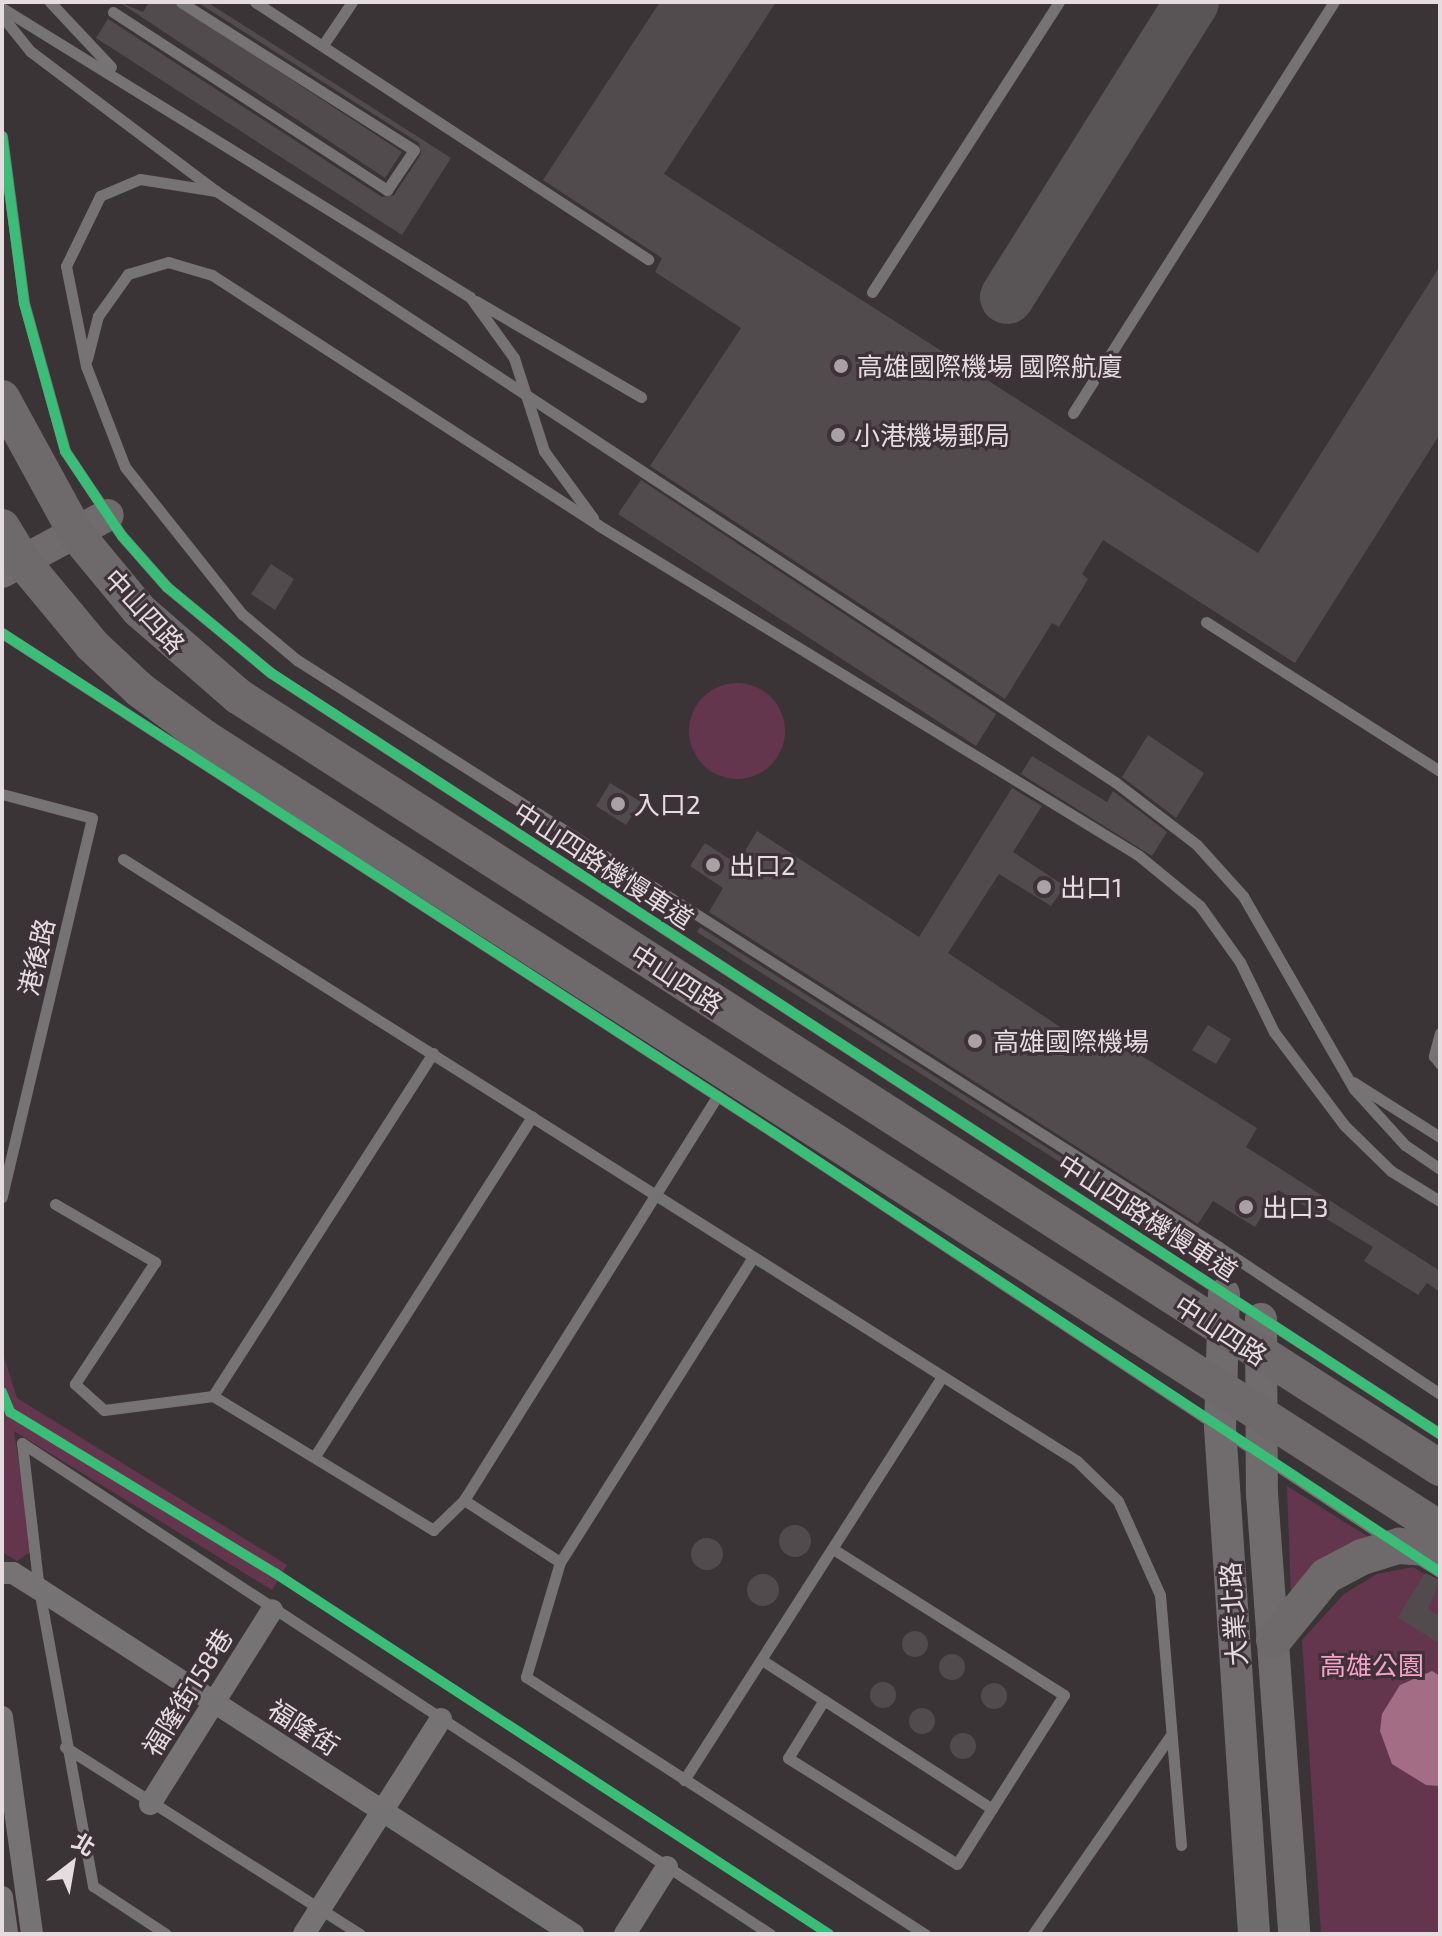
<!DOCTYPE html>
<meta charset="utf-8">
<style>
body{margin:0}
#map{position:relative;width:1442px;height:1936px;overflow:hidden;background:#3b3437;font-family:"Exo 2","Noto Sans TC",sans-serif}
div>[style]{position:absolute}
.green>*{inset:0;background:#64364d}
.round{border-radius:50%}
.water>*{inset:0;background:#a36d86}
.taxiway>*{height:54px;margin:-27px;padding:0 27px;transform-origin:27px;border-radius:27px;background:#595456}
.building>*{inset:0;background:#514b4d}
.lane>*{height:11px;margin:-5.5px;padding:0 5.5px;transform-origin:5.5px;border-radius:5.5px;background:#767374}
.street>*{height:22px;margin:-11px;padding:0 11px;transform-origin:11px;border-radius:11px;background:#767374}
.secondary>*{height:32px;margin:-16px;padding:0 16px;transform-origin:16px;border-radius:16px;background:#706b6d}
.primary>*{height:36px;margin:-18px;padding:0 18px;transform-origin:18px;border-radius:18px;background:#6e6a6c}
.cycleway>*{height:10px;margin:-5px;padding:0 5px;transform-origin:5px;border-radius:5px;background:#3abd76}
.dots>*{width:22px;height:22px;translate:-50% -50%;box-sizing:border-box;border:4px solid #3e3137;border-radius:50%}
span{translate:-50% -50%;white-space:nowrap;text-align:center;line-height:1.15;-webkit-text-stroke:6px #3e3137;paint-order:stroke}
.poi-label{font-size:26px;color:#e4dcdf}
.left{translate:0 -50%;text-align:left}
.street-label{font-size:26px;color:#e4dcdf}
.park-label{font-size:26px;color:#f6a1c9}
.frame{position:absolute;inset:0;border:4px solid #e4dcdf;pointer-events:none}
.north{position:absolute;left:32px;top:1824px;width:80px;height:80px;-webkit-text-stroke:6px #3e3137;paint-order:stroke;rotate:31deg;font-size:22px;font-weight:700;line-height:32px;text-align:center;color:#e4dcdf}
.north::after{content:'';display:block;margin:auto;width:28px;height:36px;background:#e4dcdf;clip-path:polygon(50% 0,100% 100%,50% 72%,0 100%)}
</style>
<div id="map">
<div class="green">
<i class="round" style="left:689px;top:683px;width:96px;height:96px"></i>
<i style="clip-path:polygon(2px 1351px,17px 1398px,287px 1565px,272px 1590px,14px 1431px,32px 1551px,17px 1561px,2px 1552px)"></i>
<i style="clip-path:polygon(1287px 1486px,1370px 1538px,1291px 1595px)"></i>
<i style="clip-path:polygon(1413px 1567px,1440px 1584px,1440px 1934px,1321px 1934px,1302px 1640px,1344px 1594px,1377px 1574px)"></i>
</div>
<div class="water">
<i style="clip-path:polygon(1432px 1671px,1440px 1676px,1440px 1786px,1426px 1785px,1392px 1764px,1380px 1731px,1382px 1714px,1400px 1685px)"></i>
</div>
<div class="taxiway">
<i style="left:1007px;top:297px;width:348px;rotate:-57.9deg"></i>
</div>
<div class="building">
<i style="clip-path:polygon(119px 2px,143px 12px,149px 2px,173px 2px,402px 152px,385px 178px)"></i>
<i style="clip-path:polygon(197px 2px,207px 2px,451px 158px,402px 235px,96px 38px,108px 19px,382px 197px,394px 195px,421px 154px,419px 143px)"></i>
<i style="clip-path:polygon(660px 2px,776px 2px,664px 174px,1258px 553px,1440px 266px,1440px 434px,1295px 663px,1103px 540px,1082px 574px,1088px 579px,1059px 627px,1052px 623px,1005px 699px,650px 466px,741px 328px,655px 272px,662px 258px,543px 180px)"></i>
<i style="clip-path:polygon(641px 480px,996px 714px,976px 746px,618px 514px)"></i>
<i style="clip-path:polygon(271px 564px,294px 579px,275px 610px,251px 594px)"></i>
<i style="clip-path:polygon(1148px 735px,1204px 773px,1176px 818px,1122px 777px)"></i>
<i style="clip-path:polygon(1032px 756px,1107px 802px,1113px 791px,1167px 832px,1152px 856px,1021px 774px)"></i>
<i style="clip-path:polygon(610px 783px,641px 802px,626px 825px,596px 806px)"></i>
<i style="clip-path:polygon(1012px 788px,1042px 806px,1013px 852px,1065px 886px,1051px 906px,999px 874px,948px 953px,1086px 1044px,1097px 1028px,1257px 1128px,1246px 1147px,1440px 1271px,1440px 1292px,1427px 1283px,1418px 1295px,1364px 1261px,1373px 1247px,1278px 1190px,1255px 1227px,1213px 1201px,1198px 1224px,709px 912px,723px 888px,690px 866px,705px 843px,737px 864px,757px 831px,919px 937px)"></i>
<i style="clip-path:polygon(700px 927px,1189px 1238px,1186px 1242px,697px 932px)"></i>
<i style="clip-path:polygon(1208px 1025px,1231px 1039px,1216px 1064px,1192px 1050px)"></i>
<i class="round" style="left:779px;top:1525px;width:32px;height:32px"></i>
<i class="round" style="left:691px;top:1538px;width:32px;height:32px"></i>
<i style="clip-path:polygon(1425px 1573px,1440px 1580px,1428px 1609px,1440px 1617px,1440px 1644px,1398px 1617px)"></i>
<i class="round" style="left:747px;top:1574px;width:32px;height:32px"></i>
<i class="round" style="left:902px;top:1631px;width:26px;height:26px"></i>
<i class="round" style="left:939px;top:1654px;width:26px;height:26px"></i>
<i class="round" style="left:870px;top:1682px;width:26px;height:26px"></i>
<i class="round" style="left:981px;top:1683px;width:26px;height:26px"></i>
<i class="round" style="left:909px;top:1708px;width:26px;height:26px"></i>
<i class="round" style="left:950px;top:1733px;width:26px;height:26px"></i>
</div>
<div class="lane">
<i style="left:50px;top:2px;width:89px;rotate:46.8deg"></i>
<i style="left:255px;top:2px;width:470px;rotate:33.2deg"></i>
<i style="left:2px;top:8px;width:550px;rotate:31.7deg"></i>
<i style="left:470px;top:297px;width:75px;rotate:54.2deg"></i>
<i style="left:514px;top:358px;width:98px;rotate:72.1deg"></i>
<i style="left:544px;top:451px;width:83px;rotate:53.8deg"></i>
<i style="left:113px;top:12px;width:327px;rotate:33deg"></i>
<i style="left:387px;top:190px;width:48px;rotate:-56deg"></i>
<i style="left:414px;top:150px;width:276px;rotate:-147.6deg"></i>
<i style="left:2px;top:16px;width:45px;rotate:51.3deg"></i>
<i style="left:30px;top:51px;width:233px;rotate:37deg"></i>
<i style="left:216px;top:191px;width:1076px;rotate:33.32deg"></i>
<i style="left:1115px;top:782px;width:103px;rotate:37.5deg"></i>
<i style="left:1197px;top:845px;width:69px;rotate:48deg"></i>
<i style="left:1243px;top:896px;width:223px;rotate:60.1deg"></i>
<i style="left:1354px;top:1089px;width:76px;rotate:47.7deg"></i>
<i style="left:1405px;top:1145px;width:42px;rotate:34.4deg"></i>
<i style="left:323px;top:45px;width:52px;rotate:-56deg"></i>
<i style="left:2px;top:136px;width:168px;rotate:82.5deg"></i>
<i style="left:24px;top:303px;width:154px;rotate:74.5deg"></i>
<i style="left:65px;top:451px;width:102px;rotate:56.2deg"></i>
<i style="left:122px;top:536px;width:68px;rotate:48.6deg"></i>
<i style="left:167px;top:587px;width:135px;rotate:39.6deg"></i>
<i style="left:271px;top:673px;width:1395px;rotate:33.06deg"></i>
<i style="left:216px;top:191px;width:77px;rotate:-171deg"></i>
<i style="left:140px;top:179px;width:43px;rotate:157deg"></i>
<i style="left:100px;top:196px;width:78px;rotate:115.9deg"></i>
<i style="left:66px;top:266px;width:102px;rotate:78.7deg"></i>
<i style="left:86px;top:366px;width:108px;rotate:68.9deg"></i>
<i style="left:125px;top:467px;width:188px;rotate:51.5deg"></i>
<i style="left:242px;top:614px;width:72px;rotate:39.9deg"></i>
<i style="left:297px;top:660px;width:1093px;rotate:32.48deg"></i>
<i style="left:1219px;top:1247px;width:265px;rotate:33.6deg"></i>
<i style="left:872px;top:292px;width:345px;rotate:-57.2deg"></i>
<i style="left:476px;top:301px;width:191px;rotate:30.2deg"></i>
<i style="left:87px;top:359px;width:44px;rotate:-75.7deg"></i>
<i style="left:98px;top:316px;width:52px;rotate:-54.5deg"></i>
<i style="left:128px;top:274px;width:42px;rotate:-16.7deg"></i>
<i style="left:168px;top:262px;width:46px;rotate:16.5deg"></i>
<i style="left:212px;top:275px;width:460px;rotate:32.9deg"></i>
<i style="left:598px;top:525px;width:633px;rotate:31.43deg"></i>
<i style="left:1138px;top:855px;width:80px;rotate:39.4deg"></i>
<i style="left:1200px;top:906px;width:69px;rotate:54.5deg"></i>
<i style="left:1240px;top:962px;width:78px;rotate:64.1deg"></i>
<i style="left:1274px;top:1032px;width:116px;rotate:53deg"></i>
<i style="left:1344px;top:1125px;width:66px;rotate:44.4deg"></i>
<i style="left:1391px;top:1171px;width:57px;rotate:31.5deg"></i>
<i style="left:1073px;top:413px;width:487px;rotate:-57.6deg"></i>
<i style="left:1206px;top:622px;width:277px;rotate:32.5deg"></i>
<i style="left:2px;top:633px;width:918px;rotate:32.91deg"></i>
<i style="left:773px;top:1132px;width:741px;rotate:33.5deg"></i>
<i style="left:2px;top:794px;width:93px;rotate:14.9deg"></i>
<i style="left:92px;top:818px;width:390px;rotate:103.4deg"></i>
<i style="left:123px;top:859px;width:1128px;rotate:32.25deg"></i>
<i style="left:1077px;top:1461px;width:57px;rotate:44.3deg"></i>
<i style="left:1118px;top:1501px;width:103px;rotate:65.9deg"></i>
<i style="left:1160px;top:1595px;width:251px;rotate:85.2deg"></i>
<i style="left:1440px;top:1033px;width:24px;rotate:105deg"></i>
<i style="left:1434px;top:1056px;width:10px;rotate:53deg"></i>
<i style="left:433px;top:1053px;width:407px;rotate:122.7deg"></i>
<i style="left:213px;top:1396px;width:258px;rotate:31.3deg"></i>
<i style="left:433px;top:1530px;width:43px;rotate:-44.1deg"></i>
<i style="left:464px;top:1500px;width:477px;rotate:-57.9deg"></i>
<i style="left:1353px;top:1082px;width:103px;rotate:32.3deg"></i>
<i style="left:55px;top:1204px;width:116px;rotate:30.1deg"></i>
<i style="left:155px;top:1262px;width:146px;rotate:123.3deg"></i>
<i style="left:75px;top:1384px;width:39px;rotate:42deg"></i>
<i style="left:104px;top:1410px;width:110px;rotate:-7.3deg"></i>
<i style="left:1219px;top:1247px;width:43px;rotate:83.4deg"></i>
<i style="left:753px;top:1257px;width:361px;rotate:122.3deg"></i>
<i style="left:560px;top:1562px;width:120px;rotate:106.5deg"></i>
<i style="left:526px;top:1677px;width:475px;rotate:32.8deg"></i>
<i style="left:22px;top:1443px;width:895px;rotate:33.28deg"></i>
<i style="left:22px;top:1443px;width:147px;rotate:83.4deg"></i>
<i style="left:39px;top:1589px;width:302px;rotate:79.7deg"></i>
<i style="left:93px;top:1886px;width:87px;rotate:33.3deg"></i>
<i style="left:315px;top:1456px;width:403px;rotate:-57.4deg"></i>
<i style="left:464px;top:1500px;width:114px;rotate:32.9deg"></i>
<i style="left:1419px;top:1559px;width:25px;rotate:32deg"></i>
<i style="left:762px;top:1660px;width:274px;rotate:32.9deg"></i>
<i style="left:824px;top:1700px;width:68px;rotate:121.8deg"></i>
<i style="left:788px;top:1758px;width:199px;rotate:32.1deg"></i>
<i style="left:957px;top:1864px;width:200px;rotate:-57.7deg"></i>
<i style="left:1064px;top:1695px;width:273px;rotate:-147.7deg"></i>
<i style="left:65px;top:1747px;width:349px;rotate:32.4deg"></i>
<i style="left:684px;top:1780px;width:479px;rotate:-57.4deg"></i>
<i style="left:1033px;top:1934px;width:242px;rotate:-55.3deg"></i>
</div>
<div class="street">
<i style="left:2px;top:1573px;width:11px"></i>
<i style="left:13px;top:1573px;width:31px;rotate:32deg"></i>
<i style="left:39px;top:1589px;width:636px;rotate:32.87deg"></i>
<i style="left:2px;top:1717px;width:219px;rotate:82.1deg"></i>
<i style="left:150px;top:1804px;width:229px;rotate:-57.8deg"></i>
<i style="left:2px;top:1897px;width:37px;rotate:82deg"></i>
<i style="left:304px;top:1934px;width:255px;rotate:-57.5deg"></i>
<i style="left:625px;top:1934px;width:79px;rotate:-57.9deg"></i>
</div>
<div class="secondary">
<i style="left:2px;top:572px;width:120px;rotate:-28.3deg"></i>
<i style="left:1224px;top:1294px;width:133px;rotate:91.7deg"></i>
<i style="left:1220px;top:1427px;width:508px;rotate:86.16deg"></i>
<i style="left:1261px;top:1319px;width:175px;rotate:89.7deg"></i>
<i style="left:1262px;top:1494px;width:441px;rotate:85.8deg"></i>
</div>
<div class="primary">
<i style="left:2px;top:398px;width:156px;rotate:61.3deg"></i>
<i style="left:77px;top:535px;width:97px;rotate:50.4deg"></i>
<i style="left:139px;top:610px;width:131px;rotate:41deg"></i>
<i style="left:238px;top:696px;width:1429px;rotate:32.71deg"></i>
<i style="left:2px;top:527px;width:42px;rotate:58.6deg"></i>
<i style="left:24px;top:563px;width:107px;rotate:50.3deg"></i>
<i style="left:92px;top:645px;width:66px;rotate:43.2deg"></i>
<i style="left:140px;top:690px;width:81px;rotate:36.4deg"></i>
<i style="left:205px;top:738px;width:1467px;rotate:32.64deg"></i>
<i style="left:1274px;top:1640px;width:82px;rotate:-50.9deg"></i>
<i style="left:1326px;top:1576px;width:41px;rotate:-27.8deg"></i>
<i style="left:1362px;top:1557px;width:39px;rotate:-17deg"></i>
<i style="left:1399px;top:1546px;width:41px;rotate:4.2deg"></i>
</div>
<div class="cycleway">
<i style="left:2px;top:136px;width:168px;rotate:82.5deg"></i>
<i style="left:24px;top:303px;width:154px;rotate:74.5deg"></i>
<i style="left:65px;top:451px;width:102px;rotate:56.2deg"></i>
<i style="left:122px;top:536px;width:68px;rotate:48.6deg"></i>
<i style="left:167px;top:587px;width:135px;rotate:39.6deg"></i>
<i style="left:271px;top:673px;width:1395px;rotate:33.06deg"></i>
<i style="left:2px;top:633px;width:918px;rotate:32.91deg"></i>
<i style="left:773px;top:1132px;width:799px;rotate:33.41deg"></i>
<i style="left:2px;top:1392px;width:22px;rotate:68deg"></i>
<i style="left:10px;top:1412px;width:310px;rotate:31.3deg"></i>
<i style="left:275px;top:1573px;width:661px;rotate:33.09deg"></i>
</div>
<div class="dots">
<i style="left:841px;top:366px;background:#a9a1a4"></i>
<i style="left:838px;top:435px;background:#a9a1a4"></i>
<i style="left:618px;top:804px;background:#a9a1a4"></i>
<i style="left:713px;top:865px;background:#a9a1a4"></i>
<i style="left:1044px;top:887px;background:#a9a1a4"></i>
<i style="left:975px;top:1041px;background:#a9a1a4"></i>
<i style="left:1246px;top:1207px;background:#a9a1a4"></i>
</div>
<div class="poi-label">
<span class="left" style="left:857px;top:366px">高雄國際機場 國際航廈</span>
<span class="left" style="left:854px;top:435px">小港機場郵局</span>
<span class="left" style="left:634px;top:804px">入口2</span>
<span class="left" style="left:729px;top:865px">出口2</span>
<span class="left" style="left:1060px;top:887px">出口1</span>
<span class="left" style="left:993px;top:1041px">高雄國際機場</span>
<span class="left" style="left:1262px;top:1207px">出口3</span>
</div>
<div class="street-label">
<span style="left:145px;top:611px;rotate:47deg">中山四路</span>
<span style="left:604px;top:865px;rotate:33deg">中山四路機慢車道</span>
<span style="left:36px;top:957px;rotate:-77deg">港後路</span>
<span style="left:677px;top:979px;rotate:33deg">中山四路</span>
<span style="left:1148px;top:1217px;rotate:33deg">中山四路機慢車道</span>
<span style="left:1221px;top:1330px;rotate:33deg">中山四路</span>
<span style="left:1233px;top:1614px;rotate:-94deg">大業北路</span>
<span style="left:187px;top:1692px;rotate:-58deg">福隆街158巷</span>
<span style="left:304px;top:1727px;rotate:33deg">福隆街</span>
</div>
<div class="park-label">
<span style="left:1372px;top:1665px">高雄公園</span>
</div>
<div class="frame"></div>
<div class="north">北</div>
</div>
